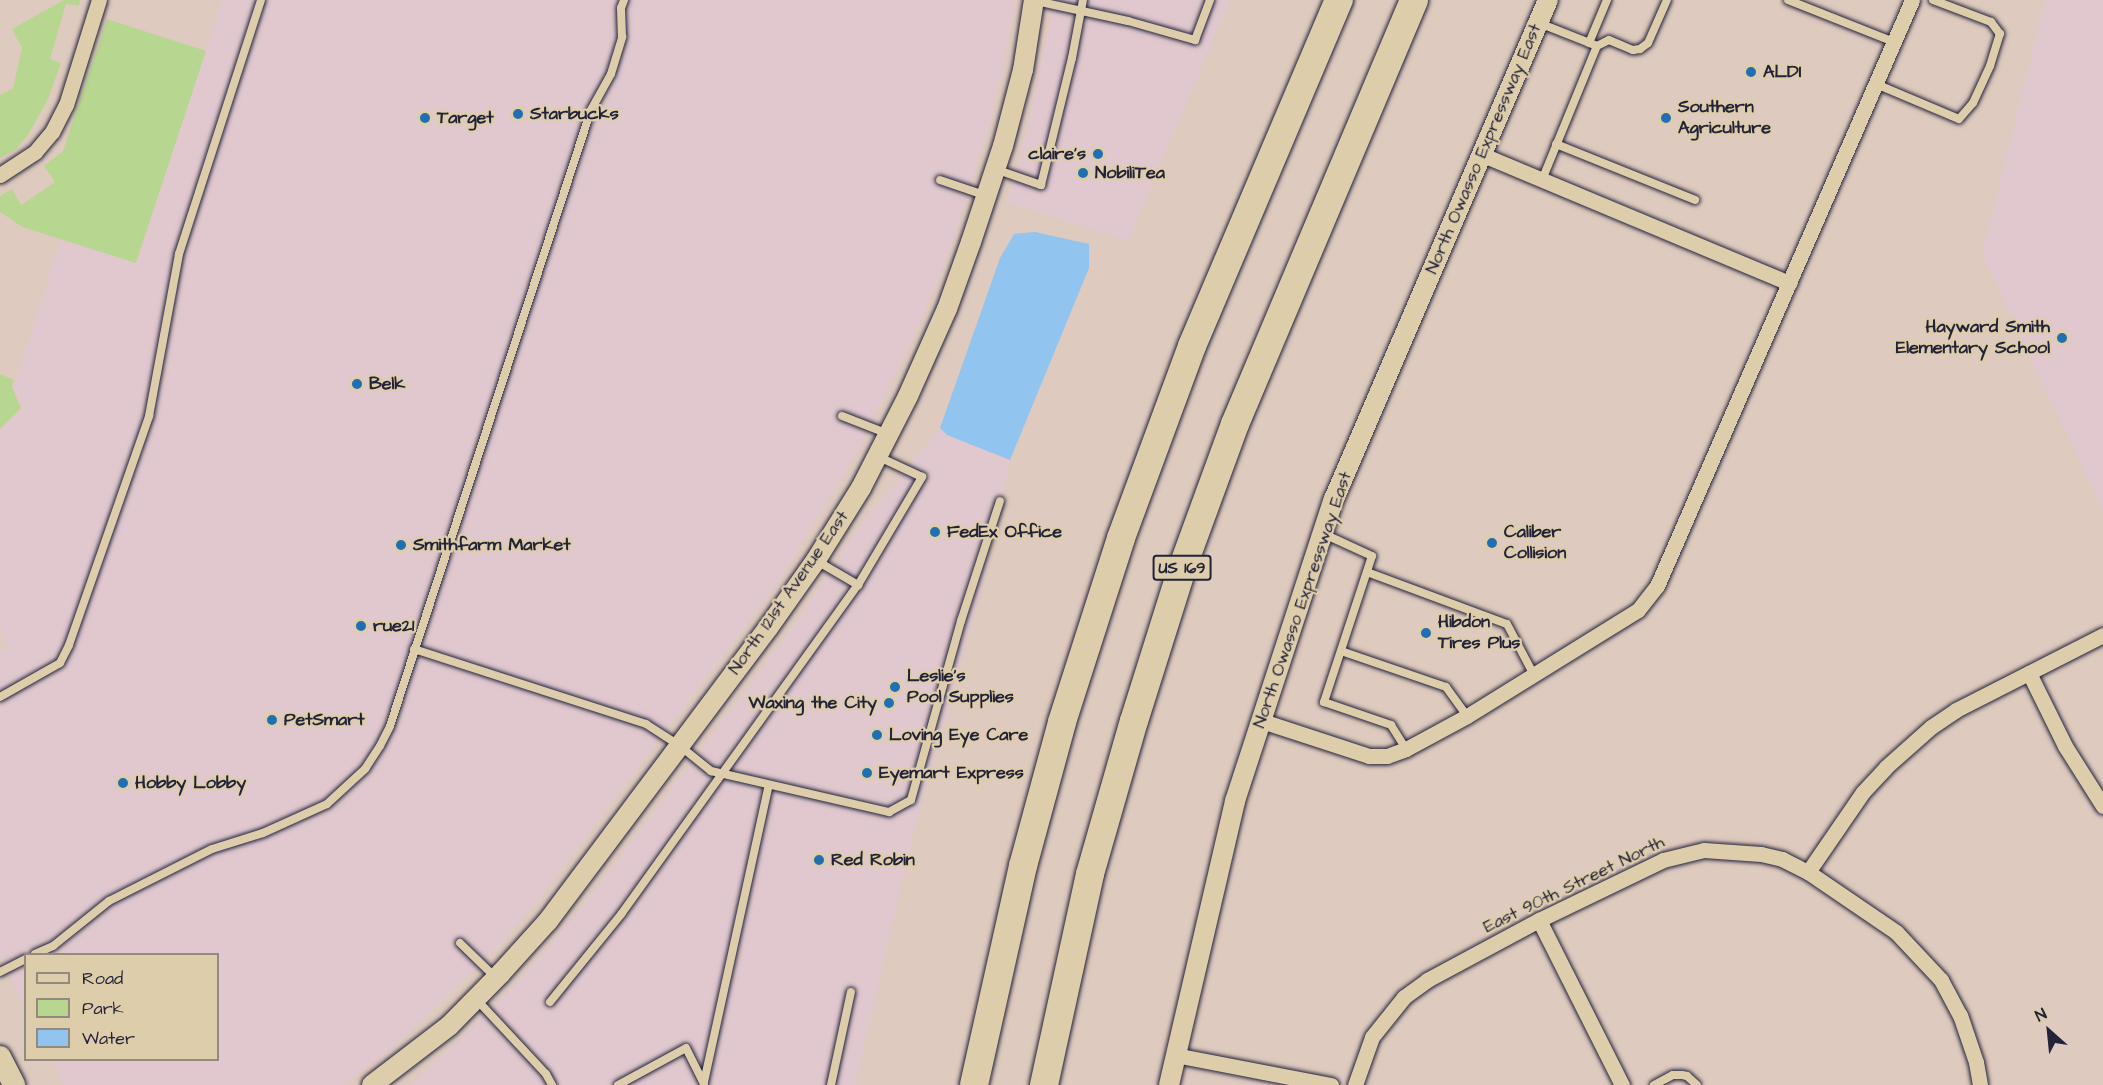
<!DOCTYPE html>
<style>
body{margin:0}
#map{position:relative;width:2103px;height:1085px;overflow:hidden;background:#dfcabf;font-family:"Architects Daughter",sans-serif}
div>[style]{position:absolute}
.built>*{inset:0;background:#e0c8ce}
.green>*{inset:0;background:#b7d790}
.water>*{inset:0;background:#91c4ee}
.roads{filter:drop-shadow(0 0 2px #22223b) drop-shadow(0 0 2px #22223b)}
.service>*{height:8px;margin:-4px;padding:0 4px;transform-origin:4px;border-radius:4px;background:#decdaa}
.minor>*{height:15px;margin:-7.5px;padding:0 7.5px;transform-origin:7.5px;border-radius:7.5px;background:#decdaa}
.tertiary>*{height:20px;margin:-10px;padding:0 10px;transform-origin:10px;border-radius:10px;background:#decdaa}
.secondary>*{height:22px;margin:-11px;padding:0 11px;transform-origin:11px;border-radius:11px;background:#decdaa}
.motorway>*{height:28px;margin:-14px;padding:0 14px;transform-origin:14px;border-radius:14px;background:#decdaa}
.dots>*{width:16px;height:16px;translate:-50% -50%;box-sizing:border-box;border:3px solid #decdaa;border-radius:50%}
span{translate:-50% -50%;white-space:nowrap;text-align:center;line-height:1.15;-webkit-text-stroke:4.5px #decdaa;paint-order:stroke}
.shield-label span{padding:2px 4px;background:#decdaa;border:2px solid;border-radius:4px;-webkit-text-stroke-width:0}
.shield-label{font-size:16px;color:#22223b;font-weight:700}
.poi-label{font-size:18px;color:#22223b;font-weight:700}
.left{translate:0 -50%;text-align:left}
.right{translate:-100% -50%;text-align:right}
.street-label{font-size:18px;color:#22223b}
.legend{position:absolute;left:24px;top:953px;width:195px;height:108px;box-sizing:border-box;background:#decdaa;border:2px solid #93897e;margin:0;padding:8px 10px;list-style:none;font-size:18px;color:#22223b}
.legend li{display:flex;align-items:center;gap:12px;height:30px}
.legend b{width:30px;border:2px solid #93897e}
.north{position:absolute;left:2019px;top:1001px;width:60px;height:60px;-webkit-text-stroke:4px #decdaa;paint-order:stroke;rotate:333deg;font-size:16px;font-weight:700;line-height:24px;text-align:center;color:#22223b}
.north::after{content:'';display:block;margin:auto;width:21px;height:27px;background:#22223b;clip-path:polygon(50% 0,100% 100%,50% 72%,0 100%)}
</style>
<div id="map">
<div class="built">
<i style="clip-path:polygon(222px 0,1017px 0,992px 115px,951px 247px,912px 341px,861px 445px,779px 581px,540px 897px,501px 944px,391px 1049px,343px 1085px,64px 1085px,51px 1060px,218px 1060px,218px 954px,26px 954px,25px 1008px,0 957px,0 652px,8px 647px,0 631px,0 429px,61px 239px,136px 263px)"></i>
<i style="clip-path:polygon(1055px 0,1230px 0,1128px 241px,1007px 202px,1030px 117px)"></i>
<i style="clip-path:polygon(2045px 0,2103px 0,2103px 510px,1982px 254px)"></i>
<i style="clip-path:polygon(940px 428px,1010px 460px,980px 594px,912px 839px,855px 1085px,410px 1085px,510px 990px,577px 913px,770px 658px,811px 601px,860px 525px)"></i>
</div>
<div class="green">
<i style="clip-path:polygon(64px 0,80px 0,79px 6px,66px 4px,50px 59px,61px 63px,48px 99px,28px 135px,16px 149px,0 158px,0 95px,13px 88px,22px 48px,12px 29px)"></i>
<i style="clip-path:polygon(107px 19px,206px 51px,136px 263px,22px 227px,0 212px,0 196px,12px 189px,21px 205px,55px 182px,44px 166px,63px 151px)"></i>
<i style="clip-path:polygon(0 374px,14px 380px,12px 387px,21px 408px,0 429px)"></i>
</div>
<div class="water">
<i style="clip-path:polygon(1035px 232px,1089px 244px,1089px 268px,1010px 460px,947px 435px,940px 428px,1000px 258px,1014px 234px)"></i>
</div>
<div class="roads">
<div class="service">
<i style="left:1788px;top:0;width:114px;rotate:21.6deg"></i>
<i style="left:1036px;top:1px;width:94px;rotate:12.3deg"></i>
<i style="left:1128px;top:21px;width:70px;rotate:15.8deg"></i>
<i style="left:1195px;top:40px;width:43px;rotate:-69.4deg"></i>
<i style="left:1539px;top:23px;width:62px;rotate:21.6deg"></i>
<i style="left:1589px;top:43px;width:47px;rotate:-67.3deg"></i>
<i style="left:1876px;top:84px;width:90px;rotate:22.9deg"></i>
<i style="left:1959px;top:119px;width:21px;rotate:-49deg"></i>
<i style="left:1973px;top:103px;width:41px;rotate:-65.3deg"></i>
<i style="left:1990px;top:66px;width:34px;rotate:-73deg"></i>
<i style="left:2000px;top:34px;width:15px;rotate:-127deg"></i>
<i style="left:1991px;top:22px;width:62px;rotate:-159.2deg"></i>
<i style="left:1556px;top:144px;width:150px;rotate:21.9deg"></i>
<i style="left:995px;top:169px;width:49px;rotate:19.2deg"></i>
<i style="left:1041px;top:185px;width:131px;rotate:-76.3deg"></i>
<i style="left:1072px;top:58px;width:59px;rotate:-79.3deg"></i>
<i style="left:940px;top:180px;width:50px;rotate:18.8deg"></i>
<i style="left:1542px;top:180px;width:145px;rotate:-67.7deg"></i>
<i style="left:1597px;top:46px;width:13px;rotate:-27deg"></i>
<i style="left:1609px;top:40px;width:26px;rotate:23deg"></i>
<i style="left:1633px;top:50px;width:7px;rotate:-8deg"></i>
<i style="left:1640px;top:49px;width:10px;rotate:-37deg"></i>
<i style="left:1648px;top:43px;width:47px;rotate:-66.2deg"></i>
<i style="left:842px;top:416px;width:49px;rotate:21.4deg"></i>
<i style="left:1324px;top:534px;width:53px;rotate:24.6deg"></i>
<i style="left:1372px;top:556px;width:154px;rotate:108.2deg"></i>
<i style="left:1324px;top:702px;width:71px;rotate:18.9deg"></i>
<i style="left:1391px;top:725px;width:28px;rotate:58deg"></i>
<i style="left:817px;top:561px;width:48px;rotate:30.3deg"></i>
<i style="left:1367px;top:572px;width:149px;rotate:20.4deg"></i>
<i style="left:1507px;top:624px;width:58px;rotate:62.1deg"></i>
<i style="left:414px;top:649px;width:244px;rotate:17.9deg"></i>
<i style="left:646px;top:724px;width:40px;rotate:32.9deg"></i>
<i style="left:680px;top:746px;width:40px;rotate:39deg"></i>
<i style="left:711px;top:771px;width:183px;rotate:13deg"></i>
<i style="left:889px;top:812px;width:25px;rotate:-29deg"></i>
<i style="left:911px;top:800px;width:186px;rotate:-74.4deg"></i>
<i style="left:961px;top:621px;width:126px;rotate:-72deg"></i>
<i style="left:1341px;top:651px;width:111px;rotate:18.9deg"></i>
<i style="left:1446px;top:687px;width:36px;rotate:54deg"></i>
<i style="left:0;top:697px;width:69px;rotate:-29.5deg"></i>
<i style="left:60px;top:663px;width:20px;rotate:-63deg"></i>
<i style="left:69px;top:645px;width:243px;rotate:-70.7deg"></i>
<i style="left:149px;top:416px;width:165px;rotate:-79.5deg"></i>
<i style="left:179px;top:254px;width:267px;rotate:-72.1deg"></i>
<i style="left:460px;top:943px;width:49px;rotate:44.2deg"></i>
<i style="left:35px;top:954px;width:20px;rotate:-24deg"></i>
<i style="left:53px;top:946px;width:72px;rotate:-38.8deg"></i>
<i style="left:109px;top:901px;width:115px;rotate:-26.8deg"></i>
<i style="left:212px;top:849px;width:53px;rotate:-17.4deg"></i>
<i style="left:263px;top:833px;width:70px;rotate:-24.4deg"></i>
<i style="left:327px;top:804px;width:52px;rotate:-42.6deg"></i>
<i style="left:365px;top:769px;width:27px;rotate:-57deg"></i>
<i style="left:380px;top:746px;width:22px;rotate:-63deg"></i>
<i style="left:390px;top:726px;width:648px;rotate:-71.93deg"></i>
<i style="left:591px;top:110px;width:41px;rotate:-60.9deg"></i>
<i style="left:611px;top:74px;width:39px;rotate:-73deg"></i>
<i style="left:622px;top:37px;width:29px;rotate:-92deg"></i>
<i style="left:621px;top:8px;width:9px;rotate:-69deg"></i>
<i style="left:0;top:972px;width:29px;rotate:-27deg"></i>
<i style="left:477px;top:1000px;width:101px;rotate:47deg"></i>
<i style="left:546px;top:1074px;width:13px;rotate:61deg"></i>
<i style="left:550px;top:1002px;width:114px;rotate:-51deg"></i>
<i style="left:622px;top:913px;width:404px;rotate:-54.3deg"></i>
<i style="left:858px;top:585px;width:126px;rotate:-59.3deg"></i>
<i style="left:922px;top:477px;width:47px;rotate:-155.1deg"></i>
<i style="left:704px;top:1082px;width:304px;rotate:-77.7deg"></i>
<i style="left:618px;top:1085px;width:77px;rotate:-28.6deg"></i>
<i style="left:686px;top:1048px;width:40px;rotate:63.4deg"></i>
<i style="left:831px;top:1085px;width:95px;rotate:-77.9deg"></i>
<i style="left:1654px;top:1085px;width:21px;rotate:-28deg"></i>
<i style="left:1673px;top:1075px;width:9px"></i>
<i style="left:1682px;top:1075px;width:5px;rotate:11deg"></i>
<i style="left:1687px;top:1076px;width:13px;rotate:42deg"></i>
</div>
<div class="minor">
<i style="left:1483px;top:155px;width:332px;rotate:22.7deg"></i>
<i style="left:0;top:175px;width:42px;rotate:-33.3deg"></i>
<i style="left:35px;top:152px;width:26px;rotate:-50deg"></i>
<i style="left:52px;top:132px;width:30px;rotate:-63deg"></i>
<i style="left:66px;top:105px;width:110px;rotate:-72.6deg"></i>
<i style="left:2029px;top:673px;width:81px;rotate:63.7deg"></i>
<i style="left:2065px;top:746px;width:71px;rotate:57.7deg"></i>
<i style="left:1262px;top:721px;width:113px;rotate:18.1deg"></i>
<i style="left:1369px;top:756px;width:18px"></i>
<i style="left:1387px;top:756px;width:20px;rotate:-20deg"></i>
<i style="left:1406px;top:749px;width:69px;rotate:-28.4deg"></i>
<i style="left:1467px;top:716px;width:201px;rotate:-31.8deg"></i>
<i style="left:1638px;top:610px;width:31px;rotate:-52deg"></i>
<i style="left:1657px;top:586px;width:639px;rotate:-66.48deg"></i>
<i style="left:1808px;top:872px;width:107px;rotate:34.3deg"></i>
<i style="left:1896px;top:932px;width:66px;rotate:46.8deg"></i>
<i style="left:1941px;top:980px;width:40px;rotate:62deg"></i>
<i style="left:1960px;top:1015px;width:50px;rotate:71.2deg"></i>
<i style="left:1976px;top:1062px;width:23px;rotate:80deg"></i>
<i style="left:1539px;top:920px;width:185px;rotate:63.3deg"></i>
<i style="left:1175px;top:1055px;width:159px;rotate:10.9deg"></i>
<i style="left:1355px;top:1085px;width:51px;rotate:-70.5deg"></i>
<i style="left:1372px;top:1037px;width:51px;rotate:-51.3deg"></i>
<i style="left:1404px;top:997px;width:29px;rotate:-36deg"></i>
<i style="left:1427px;top:980px;width:127px;rotate:-28.2deg"></i>
<i style="left:1539px;top:920px;width:138px;rotate:-25.8deg"></i>
<i style="left:1663px;top:860px;width:42px;rotate:-13.7deg"></i>
<i style="left:1704px;top:850px;width:57px;rotate:4deg"></i>
<i style="left:1761px;top:854px;width:22px;rotate:13deg"></i>
<i style="left:1782px;top:859px;width:29px;rotate:27deg"></i>
<i style="left:1808px;top:872px;width:97px;rotate:-55.5deg"></i>
<i style="left:1863px;top:792px;width:34px;rotate:-47deg"></i>
<i style="left:1886px;top:767px;width:60px;rotate:-41.6deg"></i>
<i style="left:1931px;top:727px;width:30px;rotate:-34deg"></i>
<i style="left:1956px;top:710px;width:165px;rotate:-27deg"></i>
</div>
<div class="tertiary">
<i style="left:372px;top:1085px;width:97px;rotate:-37.5deg"></i>
<i style="left:449px;top:1026px;width:74px;rotate:-45.5deg"></i>
<i style="left:501px;top:973px;width:70px;rotate:-47.9deg"></i>
<i style="left:548px;top:921px;width:366px;rotate:-53.1deg"></i>
<i style="left:768px;top:628px;width:83px;rotate:-54.8deg"></i>
<i style="left:816px;top:560px;width:85px;rotate:-58deg"></i>
<i style="left:861px;top:488px;width:103px;rotate:-62.9deg"></i>
<i style="left:908px;top:396px;width:95px;rotate:-65.9deg"></i>
<i style="left:947px;top:309px;width:71px;rotate:-70.3deg"></i>
<i style="left:971px;top:242px;width:101px;rotate:-71.6deg"></i>
<i style="left:1003px;top:146px;width:79px;rotate:-75.3deg"></i>
<i style="left:1023px;top:70px;width:71px;rotate:-81.1deg"></i>
<i style="left:1169px;top:1085px;width:292px;rotate:-76.9deg"></i>
<i style="left:1235px;top:801px;width:318px;rotate:-71.9deg"></i>
<i style="left:1334px;top:499px;width:543px;rotate:-66.79deg"></i>
</div>
<div class="secondary">
<i style="left:0;top:1057px;width:31px;rotate:63deg"></i>
</div>
<div class="motorway">
<i style="left:974px;top:1085px;width:224px;rotate:-77.4deg"></i>
<i style="left:1023px;top:866px;width:149px;rotate:-74.8deg"></i>
<i style="left:1062px;top:722px;width:193px;rotate:-72.2deg"></i>
<i style="left:1121px;top:538px;width:205px;rotate:-69.7deg"></i>
<i style="left:1192px;top:346px;width:376px;rotate:-67deg"></i>
<i style="left:1044px;top:1085px;width:216px;rotate:-77.7deg"></i>
<i style="left:1090px;top:874px;width:159px;rotate:-74deg"></i>
<i style="left:1134px;top:721px;width:163px;rotate:-72.5deg"></i>
<i style="left:1183px;top:566px;width:151px;rotate:-69.9deg"></i>
<i style="left:1235px;top:424px;width:460px;rotate:-67.1deg"></i>
</div>
</div>
<div class="dots">
<i style="left:1751px;top:72px;background:#1f6fb2"></i>
<i style="left:518px;top:114px;background:#1f6fb2"></i>
<i style="left:425px;top:118px;background:#1f6fb2"></i>
<i style="left:1666px;top:118px;background:#1f6fb2"></i>
<i style="left:1098px;top:154px;background:#1f6fb2"></i>
<i style="left:1083px;top:173px;background:#1f6fb2"></i>
<i style="left:2062px;top:338px;background:#1f6fb2"></i>
<i style="left:357px;top:384px;background:#1f6fb2"></i>
<i style="left:935px;top:532px;background:#1f6fb2"></i>
<i style="left:1492px;top:543px;background:#1f6fb2"></i>
<i style="left:401px;top:545px;background:#1f6fb2"></i>
<i style="left:361px;top:626px;background:#1f6fb2"></i>
<i style="left:1426px;top:633px;background:#1f6fb2"></i>
<i style="left:895px;top:687px;background:#1f6fb2"></i>
<i style="left:889px;top:703px;background:#1f6fb2"></i>
<i style="left:272px;top:720px;background:#1f6fb2"></i>
<i style="left:877px;top:735px;background:#1f6fb2"></i>
<i style="left:867px;top:773px;background:#1f6fb2"></i>
<i style="left:123px;top:783px;background:#1f6fb2"></i>
<i style="left:819px;top:860px;background:#1f6fb2"></i>
</div>
<div class="shield-label">
<span style="left:1182px;top:568px">US 169</span>
</div>
<div class="poi-label">
<span class="left" style="left:1763px;top:72px">ALDI</span>
<span class="left" style="left:1678px;top:118px">Southern<br>Agriculture</span>
<span class="left" style="left:530px;top:114px">Starbucks</span>
<span class="left" style="left:437px;top:118px">Target</span>
<span class="right" style="left:1086px;top:154px">claire's</span>
<span class="left" style="left:1095px;top:173px">NobiliTea</span>
<span class="right" style="left:2050px;top:338px">Hayward Smith<br>Elementary School</span>
<span class="left" style="left:369px;top:384px">Belk</span>
<span class="left" style="left:947px;top:532px">FedEx Office</span>
<span class="left" style="left:1504px;top:543px">Caliber<br>Collision</span>
<span class="left" style="left:413px;top:545px">Smithfarm Market</span>
<span class="left" style="left:1438px;top:633px">Hibdon<br>Tires Plus</span>
<span class="left" style="left:373px;top:626px">rue21</span>
<span class="left" style="left:907px;top:687px">Leslie's<br>Pool Supplies</span>
<span class="right" style="left:877px;top:703px">Waxing the City</span>
<span class="left" style="left:284px;top:720px">PetSmart</span>
<span class="left" style="left:889px;top:735px">Loving Eye Care</span>
<span class="left" style="left:879px;top:773px">Eyemart Express</span>
<span class="left" style="left:135px;top:783px">Hobby Lobby</span>
<span class="left" style="left:831px;top:860px">Red Robin</span>
</div>
<div class="street-label">
<span style="left:1484px;top:149px;rotate:-67deg">North Owasso Expressway East</span>
<span style="left:789px;top:593px;rotate:-55deg">North 121st Avenue East</span>
<span style="left:1303px;top:600px;rotate:-71deg">North Owasso Expressway East</span>
<span style="left:1574px;top:885px;rotate:-26deg">East 90th Street North</span>
</div>
<ul class="legend">
<li><b style="height:8px;background:#decdaa"></b>Road</li>
<li><b style="height:16px;background:#b7d790"></b>Park</li>
<li><b style="height:16px;background:#91c4ee"></b>Water</li>
</ul>
<div class="north">N</div>
</div>
